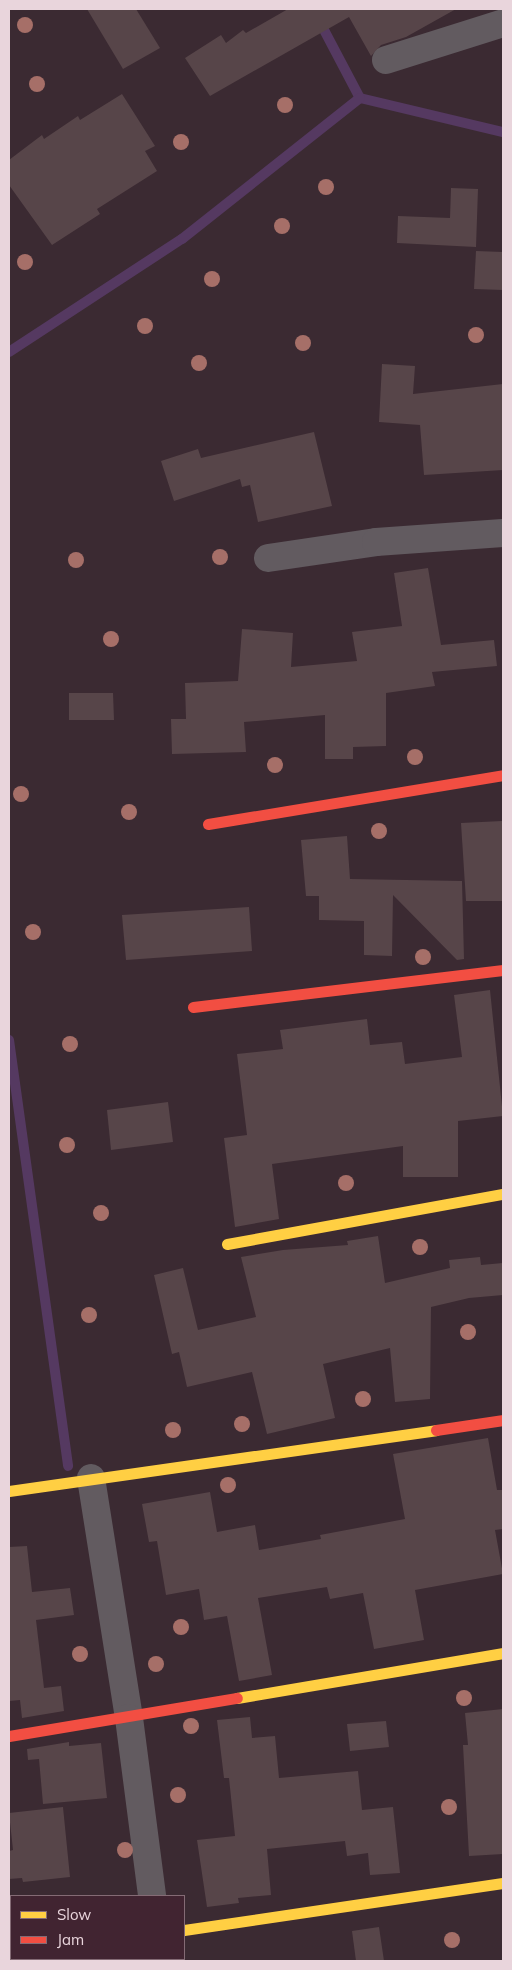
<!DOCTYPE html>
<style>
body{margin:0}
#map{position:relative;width:512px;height:1970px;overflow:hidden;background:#3b2a32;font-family:Mulish,sans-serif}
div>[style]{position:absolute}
.stream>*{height:10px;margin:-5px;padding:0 5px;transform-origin:5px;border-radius:5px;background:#553961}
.building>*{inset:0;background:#574549}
.street>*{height:28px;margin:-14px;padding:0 14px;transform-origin:14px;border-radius:14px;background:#625b60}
.slow>*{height:11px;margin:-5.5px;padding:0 5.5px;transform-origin:5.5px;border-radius:5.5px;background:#ffcf43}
.jam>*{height:11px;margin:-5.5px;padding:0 5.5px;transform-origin:5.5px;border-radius:5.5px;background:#f24e42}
.trees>*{width:16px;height:16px;margin:-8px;border-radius:50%;background:#a66f68}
span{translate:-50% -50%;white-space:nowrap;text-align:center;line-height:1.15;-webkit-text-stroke:5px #412431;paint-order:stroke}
.frame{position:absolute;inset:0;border:10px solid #e9d5dc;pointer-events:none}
.legend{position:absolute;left:10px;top:1895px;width:175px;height:65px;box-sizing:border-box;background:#412431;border:1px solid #846b75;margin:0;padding:6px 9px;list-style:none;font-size:15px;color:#e9d5dc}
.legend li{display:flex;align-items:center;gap:10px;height:25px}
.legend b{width:25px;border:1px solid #846b75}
</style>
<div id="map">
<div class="stream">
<i style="left:313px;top:9px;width:101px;rotate:62.2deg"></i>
<i style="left:360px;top:98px;width:147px;rotate:13.4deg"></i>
<i style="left:9px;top:352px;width:207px;rotate:-33.2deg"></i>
<i style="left:182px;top:239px;width:227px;rotate:-38.4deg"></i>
<i style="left:9px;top:1040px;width:430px;rotate:82.1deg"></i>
</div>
<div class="building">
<i style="clip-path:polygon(87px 9px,136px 9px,160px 48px,123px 69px)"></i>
<i style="clip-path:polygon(288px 9px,456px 9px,406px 37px,381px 45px,371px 56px,349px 17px,210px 96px,185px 58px,221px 35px,226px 43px,243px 30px,246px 33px)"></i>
<i style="clip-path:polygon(122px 94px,155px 146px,145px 151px,157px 171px,97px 209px,100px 214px,52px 245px,9px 185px,9px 160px,42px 135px,44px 139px,78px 116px,80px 120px)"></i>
<i style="clip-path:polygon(451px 188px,478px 189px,476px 247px,397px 243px,398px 216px,450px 218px)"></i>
<i style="clip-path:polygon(476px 251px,503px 252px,503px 290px,474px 289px)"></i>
<i style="clip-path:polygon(382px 364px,415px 366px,413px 394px,503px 384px,503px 470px,424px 475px,420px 425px,379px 422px)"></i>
<i style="clip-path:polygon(314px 432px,332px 506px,258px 522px,250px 485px,242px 487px,240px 479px,174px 501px,161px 461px,198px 449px,201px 458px)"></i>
<i style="clip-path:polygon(428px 568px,441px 645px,494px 640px,497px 666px,432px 672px,435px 686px,386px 693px,386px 746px,353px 747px,353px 759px,325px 759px,325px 715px,244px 722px,246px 752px,172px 754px,171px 719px,186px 719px,185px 683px,238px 681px,242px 629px,293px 633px,291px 667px,357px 661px,352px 632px,402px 626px,394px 573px)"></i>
<i style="clip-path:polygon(69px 693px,113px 693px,114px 720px,69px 720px)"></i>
<i style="clip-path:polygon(502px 821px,502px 901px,466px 901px,461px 823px)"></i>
<i style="clip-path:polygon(347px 836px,350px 879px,462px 881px,464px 959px,457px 960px,393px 895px,392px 956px,364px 955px,364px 921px,319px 920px,319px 896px,306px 896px,301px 840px)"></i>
<i style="clip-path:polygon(249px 907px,252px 951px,126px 960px,122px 915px)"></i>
<i style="clip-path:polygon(490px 990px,503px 1116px,458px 1121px,458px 1177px,403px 1177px,403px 1146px,272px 1164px,279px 1219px,235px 1227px,224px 1138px,247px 1135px,237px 1054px,283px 1049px,280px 1030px,367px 1019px,370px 1045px,402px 1042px,405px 1064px,462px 1057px,454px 995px)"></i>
<i style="clip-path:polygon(168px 1102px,173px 1142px,111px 1150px,107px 1110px)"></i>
<i style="clip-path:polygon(378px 1236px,385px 1283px,450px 1268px,449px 1260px,480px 1257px,481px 1265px,503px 1263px,503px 1295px,469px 1298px,431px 1307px,430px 1399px,395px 1402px,390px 1348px,323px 1364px,335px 1418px,267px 1434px,252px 1372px,187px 1387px,179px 1352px,172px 1354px,154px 1275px,183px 1268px,198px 1330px,256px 1317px,241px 1257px,283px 1250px,348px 1245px,347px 1241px)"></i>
<i style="clip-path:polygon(488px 1438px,497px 1490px,503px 1490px,503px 1529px,495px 1530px,503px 1574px,415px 1590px,424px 1640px,374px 1649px,363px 1593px,330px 1599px,327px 1587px,258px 1598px,272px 1675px,239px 1681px,227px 1616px,204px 1620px,199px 1589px,166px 1595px,157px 1541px,149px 1542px,142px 1504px,210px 1492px,217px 1532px,255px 1525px,259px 1550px,321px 1539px,320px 1535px,405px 1519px,393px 1454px)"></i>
<i style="clip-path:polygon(27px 1546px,32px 1592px,70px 1588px,74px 1615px,36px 1620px,44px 1688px,61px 1686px,64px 1711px,22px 1718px,20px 1700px,9px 1701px,9px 1547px)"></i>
<i style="clip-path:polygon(503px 1709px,503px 1854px,469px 1856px,463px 1745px,468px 1745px,465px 1713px)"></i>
<i style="clip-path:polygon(250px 1717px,252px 1738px,275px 1736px,279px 1778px,358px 1771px,362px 1810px,393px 1807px,400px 1873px,370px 1875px,368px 1853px,347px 1856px,345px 1841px,267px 1849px,271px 1895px,238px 1898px,239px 1903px,207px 1907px,197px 1840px,235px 1836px,229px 1778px,224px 1778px,217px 1720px)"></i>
<i style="clip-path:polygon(386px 1721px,389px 1747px,350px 1751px,347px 1724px)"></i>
<i style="clip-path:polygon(69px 1742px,69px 1746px,101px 1743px,107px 1798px,43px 1804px,39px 1759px,28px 1760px,27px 1749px)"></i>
<i style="clip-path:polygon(63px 1807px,70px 1877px,23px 1882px,22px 1878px,9px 1879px,9px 1851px,13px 1850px,9px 1813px)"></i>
<i style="clip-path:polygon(379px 1927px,384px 1961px,356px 1961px,352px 1931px)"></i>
</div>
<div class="street">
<i style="left:386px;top:60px;width:123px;rotate:-17.5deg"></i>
<i style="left:268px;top:558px;width:109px;rotate:-8.4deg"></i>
<i style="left:376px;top:542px;width:127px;rotate:-4.1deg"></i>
<i style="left:91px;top:1478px;width:243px;rotate:81deg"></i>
<i style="left:129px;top:1718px;width:179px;rotate:82.6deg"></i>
<i style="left:9px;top:1959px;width:2px;rotate:-27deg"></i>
<i style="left:160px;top:1959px;width:2px;rotate:90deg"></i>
</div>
<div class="slow">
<i style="left:227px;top:1244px;width:280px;rotate:-10.3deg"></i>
<i style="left:9px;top:1491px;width:431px;rotate:-8.1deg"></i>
<i style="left:237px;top:1698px;width:270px;rotate:-9.6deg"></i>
<i style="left:184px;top:1930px;width:322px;rotate:-8.4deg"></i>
</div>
<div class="jam">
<i style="left:208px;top:824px;width:299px;rotate:-9.4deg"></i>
<i style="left:193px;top:1007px;width:312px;rotate:-6.8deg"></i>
<i style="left:436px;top:1430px;width:68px;rotate:-8.5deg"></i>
<i style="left:9px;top:1736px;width:231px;rotate:-9.5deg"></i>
</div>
<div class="trees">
<i style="left:25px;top:25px"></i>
<i style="left:37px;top:84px"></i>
<i style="left:285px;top:105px"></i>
<i style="left:181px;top:142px"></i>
<i style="left:326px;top:187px"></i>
<i style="left:282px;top:226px"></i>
<i style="left:25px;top:262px"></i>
<i style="left:212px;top:279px"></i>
<i style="left:145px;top:326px"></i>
<i style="left:476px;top:335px"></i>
<i style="left:303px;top:343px"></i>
<i style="left:199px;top:363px"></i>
<i style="left:220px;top:557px"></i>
<i style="left:76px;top:560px"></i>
<i style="left:111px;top:639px"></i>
<i style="left:415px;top:757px"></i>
<i style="left:275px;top:765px"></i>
<i style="left:21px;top:794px"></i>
<i style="left:129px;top:812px"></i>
<i style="left:379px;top:831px"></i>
<i style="left:33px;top:932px"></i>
<i style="left:423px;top:957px"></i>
<i style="left:70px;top:1044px"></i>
<i style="left:67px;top:1145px"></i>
<i style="left:346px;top:1183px"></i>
<i style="left:101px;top:1213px"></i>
<i style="left:420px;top:1247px"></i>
<i style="left:89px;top:1315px"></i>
<i style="left:468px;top:1332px"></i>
<i style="left:363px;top:1399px"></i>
<i style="left:242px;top:1424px"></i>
<i style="left:173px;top:1430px"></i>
<i style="left:228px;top:1485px"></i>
<i style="left:181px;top:1627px"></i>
<i style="left:80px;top:1654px"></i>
<i style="left:156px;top:1664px"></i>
<i style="left:464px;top:1698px"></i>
<i style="left:191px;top:1726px"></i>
<i style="left:178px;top:1795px"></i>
<i style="left:449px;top:1807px"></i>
<i style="left:125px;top:1850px"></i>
<i style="left:452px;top:1940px"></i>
</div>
<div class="frame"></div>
<ul class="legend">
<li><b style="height:6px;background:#ffcf43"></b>Slow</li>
<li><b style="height:6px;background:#f24e42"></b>Jam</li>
</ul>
</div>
